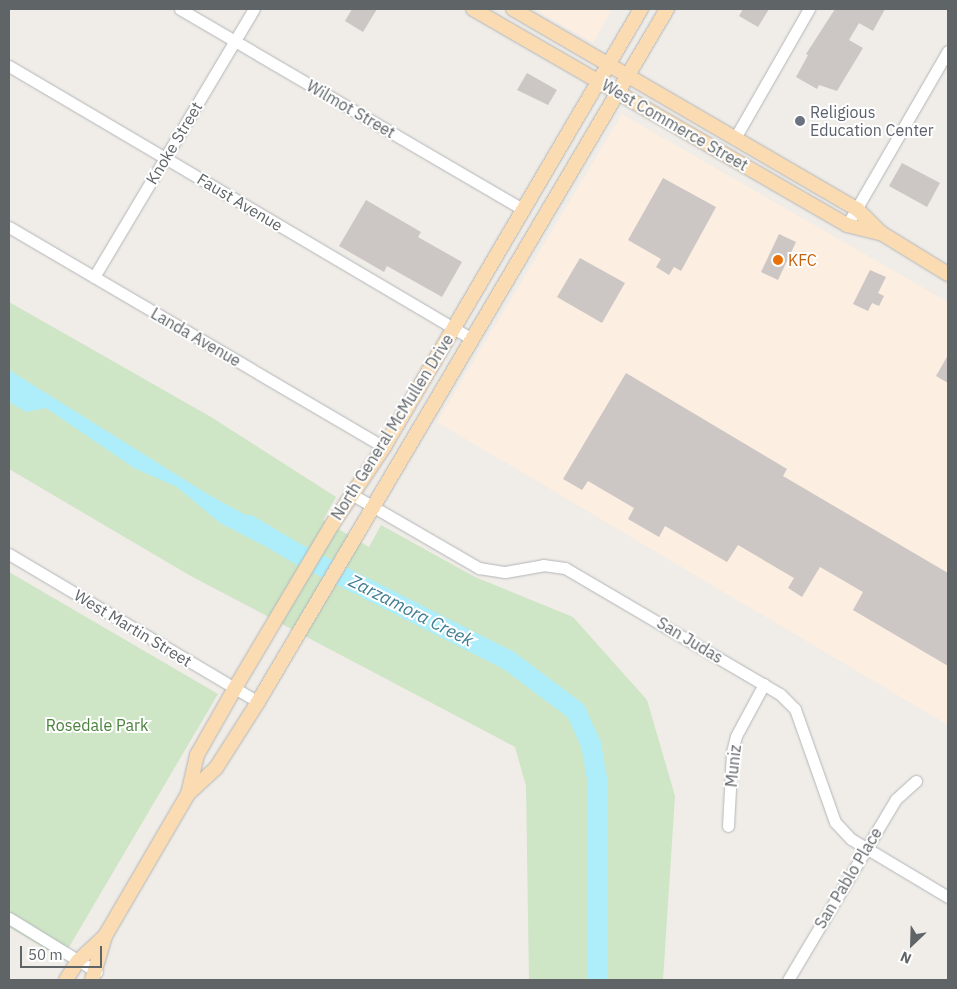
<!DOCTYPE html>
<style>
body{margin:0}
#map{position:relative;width:957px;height:989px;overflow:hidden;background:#f0ece7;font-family:"IBM Plex Sans",sans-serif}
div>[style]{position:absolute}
.commercial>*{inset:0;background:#fceee0}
.green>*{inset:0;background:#cee5c6}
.water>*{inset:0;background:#aeedfa}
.river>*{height:20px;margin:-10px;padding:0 10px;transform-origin:10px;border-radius:10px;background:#aeedfa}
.building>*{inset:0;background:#ccc7c4}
.roads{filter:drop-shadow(0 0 1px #b2b6b9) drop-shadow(0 0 1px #b2b6b9)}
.minor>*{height:11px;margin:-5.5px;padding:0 5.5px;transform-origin:5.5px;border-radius:5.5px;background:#fff}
.major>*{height:14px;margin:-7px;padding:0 7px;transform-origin:7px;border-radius:7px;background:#fadbb2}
.dots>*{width:14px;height:14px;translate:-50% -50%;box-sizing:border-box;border:2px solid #fff;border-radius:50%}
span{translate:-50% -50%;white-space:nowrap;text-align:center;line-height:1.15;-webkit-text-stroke:4px #fff;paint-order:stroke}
.street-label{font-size:16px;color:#5f6467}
.worship-label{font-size:16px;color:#5b616d}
.left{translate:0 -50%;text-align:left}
.food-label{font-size:16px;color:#c56008}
.park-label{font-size:16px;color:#4a823b}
.water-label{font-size:18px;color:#407e92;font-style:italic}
.frame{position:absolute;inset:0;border:10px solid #5f6467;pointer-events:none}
.north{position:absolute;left:887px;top:919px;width:50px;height:50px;-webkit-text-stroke:4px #fff;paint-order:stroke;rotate:204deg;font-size:14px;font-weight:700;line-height:20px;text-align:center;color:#5f6467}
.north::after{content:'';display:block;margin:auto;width:18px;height:22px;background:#5f6467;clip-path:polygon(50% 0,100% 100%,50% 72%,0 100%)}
.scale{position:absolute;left:20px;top:946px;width:82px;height:22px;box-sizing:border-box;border:2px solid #5f6467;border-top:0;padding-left:6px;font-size:15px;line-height:18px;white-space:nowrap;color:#5f6467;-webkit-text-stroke:4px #fff;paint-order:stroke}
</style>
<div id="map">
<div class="commercial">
<i style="clip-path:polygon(534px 9px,612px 9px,593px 43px)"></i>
<i style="clip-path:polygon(622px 114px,948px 302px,948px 725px,437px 422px)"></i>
</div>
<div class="green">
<i style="clip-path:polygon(9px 302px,211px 417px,336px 497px,323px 520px,369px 547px,381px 525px,475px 577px,573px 617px,647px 700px,675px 796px,663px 980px,529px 980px,526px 786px,515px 747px,189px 575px,9px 469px)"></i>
<i style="clip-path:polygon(9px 572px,218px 694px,62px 959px,9px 927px)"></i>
</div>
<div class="water">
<i style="clip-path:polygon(9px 370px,209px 495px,275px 531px,272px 538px,263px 545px,220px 523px,177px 487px,134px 468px,46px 408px,26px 412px,9px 402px)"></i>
</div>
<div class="river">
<i style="left:249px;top:525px;width:55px;rotate:30.8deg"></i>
<i style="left:296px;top:553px;width:237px;rotate:26.8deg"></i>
<i style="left:508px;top:660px;width:85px;rotate:36.9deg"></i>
<i style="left:576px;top:711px;width:36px;rotate:66deg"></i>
<i style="left:591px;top:744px;width:40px;rotate:80deg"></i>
<i style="left:598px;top:783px;width:197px;rotate:90deg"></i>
</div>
<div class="building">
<i style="clip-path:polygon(352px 9px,377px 9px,363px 32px,345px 21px)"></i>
<i style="clip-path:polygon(743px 9px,769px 9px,758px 27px,739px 16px)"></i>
<i style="clip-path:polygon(835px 9px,885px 9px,873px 31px,859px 23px,849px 40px,863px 48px,837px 91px,819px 85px,817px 89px,796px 77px,808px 55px,806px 54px)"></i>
<i style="clip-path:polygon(527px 73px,557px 90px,548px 105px,517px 90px)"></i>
<i style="clip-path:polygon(902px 163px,940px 183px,927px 207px,889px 186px)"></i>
<i style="clip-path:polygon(663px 178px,716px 207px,681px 271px,674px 267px,669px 275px,656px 267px,661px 259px,628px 240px)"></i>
<i style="clip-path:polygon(366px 200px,421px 232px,418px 237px,462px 262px,442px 297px,387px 266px,384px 272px,339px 246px)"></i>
<i style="clip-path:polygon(779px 234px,796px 242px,778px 280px,761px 272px)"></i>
<i style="clip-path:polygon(580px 258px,625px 283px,602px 323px,557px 297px)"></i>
<i style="clip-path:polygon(870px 270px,886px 277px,878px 293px,884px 296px,879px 306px,872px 303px,868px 311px,853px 304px)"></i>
<i style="clip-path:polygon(948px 355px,948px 383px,936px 376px)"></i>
<i style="clip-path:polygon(626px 373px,787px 469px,783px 476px,948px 573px,948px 666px,853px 610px,863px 592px,820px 567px,802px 597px,788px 588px,794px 578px,738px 545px,727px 562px,665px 526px,659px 537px,628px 519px,634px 508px,588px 481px,582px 490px,563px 479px)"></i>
</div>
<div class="roads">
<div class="minor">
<i style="left:180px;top:9px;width:396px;rotate:30.3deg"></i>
<i style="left:9px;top:66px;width:537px;rotate:30.52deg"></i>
<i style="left:735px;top:138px;width:149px;rotate:-60.2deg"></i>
<i style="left:847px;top:225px;width:201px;rotate:-59.9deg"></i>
<i style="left:9px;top:227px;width:435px;rotate:30.4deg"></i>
<i style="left:94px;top:277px;width:312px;rotate:-59.2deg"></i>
<i style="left:353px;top:495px;width:146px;rotate:30.1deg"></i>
<i style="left:479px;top:568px;width:26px;rotate:9deg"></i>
<i style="left:505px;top:572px;width:39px;rotate:-10deg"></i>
<i style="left:543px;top:565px;width:22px;rotate:8deg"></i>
<i style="left:565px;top:568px;width:249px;rotate:30.4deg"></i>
<i style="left:780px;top:694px;width:21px;rotate:45deg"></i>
<i style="left:795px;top:709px;width:120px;rotate:70.5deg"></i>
<i style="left:835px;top:822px;width:23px;rotate:47deg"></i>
<i style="left:851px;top:839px;width:113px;rotate:30.9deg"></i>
<i style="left:9px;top:554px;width:290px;rotate:30.7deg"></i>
<i style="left:728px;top:826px;width:74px;rotate:-86.9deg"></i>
<i style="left:732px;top:752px;width:16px;rotate:-76deg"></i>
<i style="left:736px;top:736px;width:59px;rotate:-61.7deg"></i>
<i style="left:9px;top:918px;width:103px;rotate:31.5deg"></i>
<i style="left:788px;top:980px;width:211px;rotate:-59.2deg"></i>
<i style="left:896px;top:799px;width:27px;rotate:-42deg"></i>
</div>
<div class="major">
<i style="left:473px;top:9px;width:432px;rotate:30deg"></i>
<i style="left:847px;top:225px;width:34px;rotate:14deg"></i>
<i style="left:513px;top:9px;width:398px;rotate:30.2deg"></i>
<i style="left:857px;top:209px;width:34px;rotate:45deg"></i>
<i style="left:881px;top:233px;width:79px;rotate:31.5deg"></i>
<i style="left:188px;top:794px;width:40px;rotate:-77deg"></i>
<i style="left:197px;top:755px;width:77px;rotate:-60.4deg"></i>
<i style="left:235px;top:688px;width:192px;rotate:-59.3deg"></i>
<i style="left:333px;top:523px;width:92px;rotate:-56.1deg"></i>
<i style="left:384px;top:447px;width:508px;rotate:-59.6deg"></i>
<i style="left:66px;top:980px;width:22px;rotate:-58deg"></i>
<i style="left:78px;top:961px;width:37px;rotate:-43deg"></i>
<i style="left:105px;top:936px;width:164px;rotate:-59.7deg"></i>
<i style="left:188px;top:794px;width:38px;rotate:-43deg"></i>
<i style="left:216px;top:768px;width:78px;rotate:-57.5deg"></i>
<i style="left:258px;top:702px;width:805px;rotate:-59.45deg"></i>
<i style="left:92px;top:980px;width:46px;rotate:-73.5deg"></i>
</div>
</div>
<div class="dots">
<i style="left:800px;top:121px;background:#6b7280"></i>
<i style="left:778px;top:260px;background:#e8710a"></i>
</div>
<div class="street-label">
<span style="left:351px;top:109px;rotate:30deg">Wilmot Street</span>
<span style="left:675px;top:125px;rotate:30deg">West Commerce Street</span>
<span style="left:174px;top:143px;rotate:-59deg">Knoke Street</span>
<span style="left:240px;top:202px;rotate:31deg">Faust Avenue</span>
<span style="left:196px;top:337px;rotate:30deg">Landa Avenue</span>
<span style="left:392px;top:427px;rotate:-58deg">North General McMullen Drive</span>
<span style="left:133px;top:628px;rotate:31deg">West Martin Street</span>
<span style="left:690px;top:640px;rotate:31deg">San Judas</span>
<span style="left:733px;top:766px;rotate:-84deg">Muniz</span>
<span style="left:848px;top:878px;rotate:-59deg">San Pablo Place</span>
</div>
<div class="worship-label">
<span class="left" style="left:810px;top:121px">Religious<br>Education Center</span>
</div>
<div class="food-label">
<span class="left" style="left:788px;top:260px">KFC</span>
</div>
<div class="park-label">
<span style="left:97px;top:725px">Rosedale Park</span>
</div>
<div class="water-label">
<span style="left:411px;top:611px;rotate:27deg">Zarzamora Creek</span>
</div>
<div class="frame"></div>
<div class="north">N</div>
<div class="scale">50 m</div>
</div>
